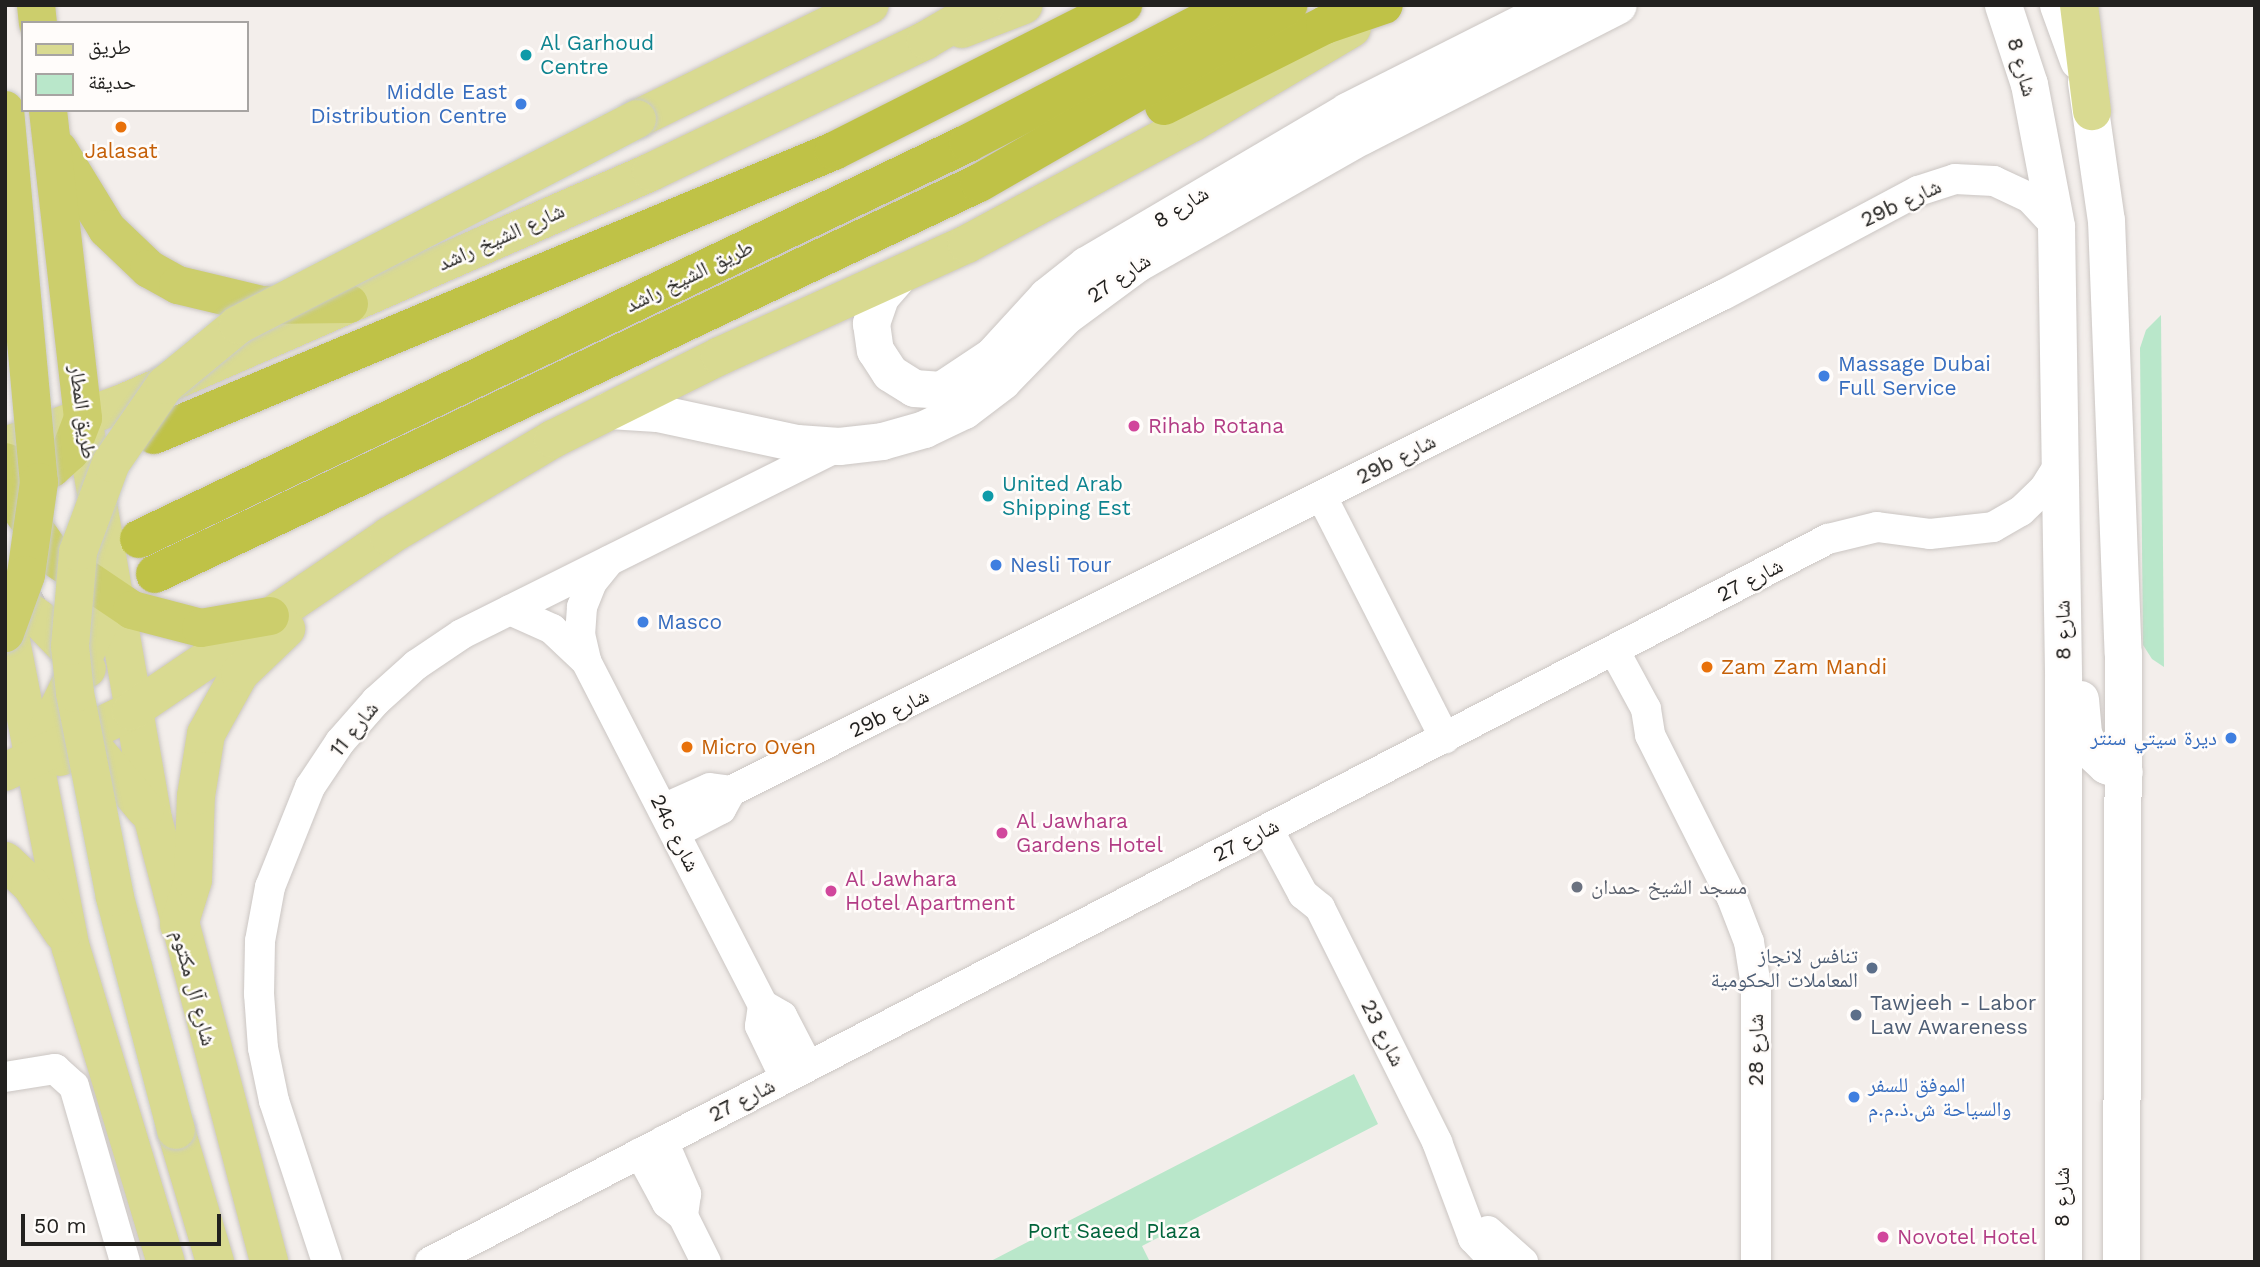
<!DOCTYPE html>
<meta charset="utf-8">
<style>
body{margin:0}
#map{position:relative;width:2260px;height:1267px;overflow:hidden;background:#f3eeeb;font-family:"Work Sans","Noto Naskh Arabic",sans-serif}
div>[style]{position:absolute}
.green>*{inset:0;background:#b9e7ca}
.motorway-tunnel>*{height:38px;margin-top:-19px;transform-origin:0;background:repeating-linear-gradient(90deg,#c9c5c2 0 38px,transparent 0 57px)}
.roads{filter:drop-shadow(0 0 2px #cbc6c3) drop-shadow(0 0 2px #cbc6c3)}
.minor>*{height:30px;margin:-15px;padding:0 15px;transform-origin:15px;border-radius:15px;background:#fff}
.tertiary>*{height:37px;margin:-18.5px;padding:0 18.5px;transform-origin:18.5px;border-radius:18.5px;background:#fff}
.primary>*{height:38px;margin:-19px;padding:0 19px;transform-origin:19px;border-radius:19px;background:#d9da91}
.trunk>*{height:38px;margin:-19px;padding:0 19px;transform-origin:19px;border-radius:19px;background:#ccce6c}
.motorway>*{height:38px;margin:-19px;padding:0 19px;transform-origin:19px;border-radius:19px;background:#bfc247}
.bridges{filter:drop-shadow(0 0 2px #cacac9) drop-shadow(0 0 2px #cacac9)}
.primary-bridge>*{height:38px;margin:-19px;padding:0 19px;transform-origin:19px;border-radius:19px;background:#d9da91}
.trunk-bridge>*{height:38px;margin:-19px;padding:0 19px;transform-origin:19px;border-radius:19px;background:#ccce6c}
.dots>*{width:19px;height:19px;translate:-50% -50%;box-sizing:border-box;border:4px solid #fffcfa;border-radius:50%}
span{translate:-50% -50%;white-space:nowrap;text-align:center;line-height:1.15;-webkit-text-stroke:5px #fffcfa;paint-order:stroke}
.culture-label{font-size:21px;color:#0d838f}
.left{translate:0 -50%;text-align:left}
.street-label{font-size:21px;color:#22211f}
.shop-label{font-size:21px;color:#366cbe}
.right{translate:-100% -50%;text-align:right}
.food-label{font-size:21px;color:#c56008}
.hotel-label{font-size:21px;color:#b23c85}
.worship-label{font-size:21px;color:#5b616d}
.service-label{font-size:21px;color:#4e5e75}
.park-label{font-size:21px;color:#00633a}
.frame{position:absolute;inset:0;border:7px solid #22211f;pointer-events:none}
.legend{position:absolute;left:21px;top:21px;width:228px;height:91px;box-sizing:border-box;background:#fffcfa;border:2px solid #a7a4a2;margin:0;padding:9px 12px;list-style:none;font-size:21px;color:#22211f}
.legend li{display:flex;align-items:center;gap:14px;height:35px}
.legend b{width:35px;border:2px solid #a7a4a2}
.scale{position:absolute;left:21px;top:1214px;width:200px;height:32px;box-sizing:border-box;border:4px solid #22211f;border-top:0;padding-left:9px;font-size:21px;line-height:24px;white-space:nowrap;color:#22211f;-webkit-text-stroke:5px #fffcfa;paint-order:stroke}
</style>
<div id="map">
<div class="green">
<i style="clip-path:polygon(2161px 315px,2164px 667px,2152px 659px,2143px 645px,2140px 348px,2146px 330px)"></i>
<i style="clip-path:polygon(1354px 1074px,1378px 1124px,1142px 1246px,1150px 1262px,989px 1262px)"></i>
</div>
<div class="motorway-tunnel">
<i style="left:5px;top:604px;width:106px;rotate:-25.6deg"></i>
</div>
<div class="roads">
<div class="minor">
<i style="left:1322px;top:497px;width:271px;rotate:63deg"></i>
<i style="left:609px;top:561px;width:27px;rotate:129deg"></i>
<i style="left:592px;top:582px;width:27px;rotate:112deg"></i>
<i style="left:582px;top:607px;width:27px;rotate:94deg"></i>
<i style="left:580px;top:634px;width:28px;rotate:77deg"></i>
<i style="left:586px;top:661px;width:387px;rotate:62.8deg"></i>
<i style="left:763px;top:1005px;width:22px;rotate:30deg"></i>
<i style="left:782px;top:1016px;width:56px;rotate:62.5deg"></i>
<i style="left:510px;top:610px;width:46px;rotate:24.3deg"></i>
<i style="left:552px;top:629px;width:47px;rotate:43.3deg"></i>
<i style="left:1614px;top:650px;width:67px;rotate:61.5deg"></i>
<i style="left:1646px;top:709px;width:26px;rotate:81deg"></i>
<i style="left:1650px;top:735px;width:182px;rotate:63.3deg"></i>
<i style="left:1732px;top:898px;width:47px;rotate:68.9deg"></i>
<i style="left:1749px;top:942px;width:45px;rotate:81deg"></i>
<i style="left:1756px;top:986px;width:276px;rotate:90deg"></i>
<i style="left:663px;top:809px;width:51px;rotate:-24.1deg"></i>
<i style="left:710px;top:788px;width:21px;rotate:8deg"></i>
<i style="left:1268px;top:829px;width:74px;rotate:61.7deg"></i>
<i style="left:1303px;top:894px;width:22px;rotate:39deg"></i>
<i style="left:1320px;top:908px;width:262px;rotate:63.4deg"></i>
<i style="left:1437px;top:1142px;width:103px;rotate:69.4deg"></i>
<i style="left:1473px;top:1238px;width:33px;rotate:47deg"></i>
<i style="left:675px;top:833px;width:52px;rotate:-27.6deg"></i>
<i style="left:721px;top:809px;width:21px;rotate:-61deg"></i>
<i style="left:731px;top:791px;width:1109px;rotate:-26.57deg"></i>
<i style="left:1723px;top:295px;width:221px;rotate:-28.1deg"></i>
<i style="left:1918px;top:191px;width:39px;rotate:-18deg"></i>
<i style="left:1955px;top:179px;width:39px;rotate:3deg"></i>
<i style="left:1994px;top:181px;width:38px;rotate:25deg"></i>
<i style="left:2029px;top:197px;width:40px;rotate:47deg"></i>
<i style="left:763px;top:1005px;width:21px;rotate:98deg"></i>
<i style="left:760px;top:1026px;width:58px;rotate:64.3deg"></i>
<i style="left:5px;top:1077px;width:51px;rotate:-9.1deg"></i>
<i style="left:55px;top:1069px;width:25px;rotate:42deg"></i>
<i style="left:74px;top:1086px;width:183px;rotate:73.8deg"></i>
<i style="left:663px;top:1141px;width:58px;rotate:66.5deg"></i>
<i style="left:686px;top:1194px;width:22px;rotate:98deg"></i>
<i style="left:640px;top:1153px;width:57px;rotate:61.6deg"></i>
<i style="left:667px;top:1203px;width:21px;rotate:39deg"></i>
<i style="left:683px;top:1216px;width:51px;rotate:63.4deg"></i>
<i style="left:1488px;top:1231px;width:47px;rotate:41.5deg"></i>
<i style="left:327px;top:1262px;width:169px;rotate:-108.2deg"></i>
<i style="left:274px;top:1101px;width:54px;rotate:-101.7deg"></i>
<i style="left:263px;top:1048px;width:54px;rotate:-94.2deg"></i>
<i style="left:259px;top:994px;width:53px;rotate:-88.9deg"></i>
<i style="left:260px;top:941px;width:55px;rotate:-79.5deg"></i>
<i style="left:270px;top:887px;width:108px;rotate:-68.2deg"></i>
<i style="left:310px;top:787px;width:54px;rotate:-56.3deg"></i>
<i style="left:340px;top:742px;width:55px;rotate:-48.7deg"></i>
<i style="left:376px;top:701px;width:54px;rotate:-42deg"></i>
<i style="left:416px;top:665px;width:55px;rotate:-34deg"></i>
<i style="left:462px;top:634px;width:421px;rotate:-26.5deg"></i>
<i style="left:430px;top:1262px;width:1574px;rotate:-27.35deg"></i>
<i style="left:1828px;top:539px;width:50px;rotate:-13.8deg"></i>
<i style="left:1877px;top:527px;width:53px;rotate:7.5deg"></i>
<i style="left:1930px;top:534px;width:63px;rotate:-6.3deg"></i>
<i style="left:1993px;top:527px;width:32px;rotate:-30deg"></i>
<i style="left:2021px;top:511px;width:32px;rotate:-44deg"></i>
<i style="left:2044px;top:489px;width:32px;rotate:-58deg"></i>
</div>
<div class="tertiary">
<i style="left:2003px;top:5px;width:83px;rotate:71.8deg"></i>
<i style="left:2029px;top:84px;width:145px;rotate:79.2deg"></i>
<i style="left:2056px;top:226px;width:453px;rotate:89.1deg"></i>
<i style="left:2063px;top:679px;width:583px;rotate:90deg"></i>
<i style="left:2058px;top:5px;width:59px;rotate:70deg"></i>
<i style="left:2086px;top:82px;width:139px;rotate:81.8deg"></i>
<i style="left:2106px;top:220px;width:433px;rotate:87.8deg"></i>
<i style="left:2123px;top:653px;width:609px;rotate:90.19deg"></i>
<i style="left:898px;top:276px;width:28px;rotate:131deg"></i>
<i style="left:880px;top:297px;width:28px;rotate:109deg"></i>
<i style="left:871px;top:323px;width:27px;rotate:82deg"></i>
<i style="left:875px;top:350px;width:27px;rotate:57deg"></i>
<i style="left:890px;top:373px;width:28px;rotate:32deg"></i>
<i style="left:914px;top:388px;width:27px;rotate:4deg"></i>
<i style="left:941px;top:390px;width:61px;rotate:-33.7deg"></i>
<i style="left:992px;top:356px;width:81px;rotate:-47.5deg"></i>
<i style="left:1047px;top:296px;width:50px;rotate:-38.5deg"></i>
<i style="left:1086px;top:265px;width:303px;rotate:-30.5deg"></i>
<i style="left:1347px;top:111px;width:235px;rotate:-26.8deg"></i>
<i style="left:609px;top:410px;width:48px;rotate:3.6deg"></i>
<i style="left:657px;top:413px;width:143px;rotate:12.1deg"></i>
<i style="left:797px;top:443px;width:42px;rotate:4.1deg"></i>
<i style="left:839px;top:446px;width:43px;rotate:-6.6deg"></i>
<i style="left:882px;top:441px;width:44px;rotate:-15.9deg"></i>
<i style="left:924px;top:429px;width:44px;rotate:-25.4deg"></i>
<i style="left:964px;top:410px;width:48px;rotate:-37.3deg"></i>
<i style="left:1002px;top:381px;width:89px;rotate:-45.9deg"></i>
<i style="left:1064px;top:317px;width:91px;rotate:-36.5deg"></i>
<i style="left:1137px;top:263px;width:257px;rotate:-29.6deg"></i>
<i style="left:1361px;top:136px;width:288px;rotate:-27deg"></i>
<i style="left:2080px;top:699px;width:35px;rotate:85deg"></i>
<i style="left:2083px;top:734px;width:20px;rotate:63deg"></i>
<i style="left:2092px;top:752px;width:19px;rotate:43deg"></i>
<i style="left:2106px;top:765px;width:19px;rotate:21deg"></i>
</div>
<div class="primary">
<i style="left:2079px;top:5px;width:107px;rotate:83deg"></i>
<i style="left:962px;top:29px;width:66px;rotate:-21.2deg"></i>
<i style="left:637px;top:119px;width:259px;rotate:-26.1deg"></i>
<i style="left:83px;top:418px;width:407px;rotate:80.1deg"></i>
<i style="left:153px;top:819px;width:458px;rotate:75.3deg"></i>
<i style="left:5px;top:446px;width:126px;rotate:-20deg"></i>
<i style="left:123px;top:403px;width:576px;rotate:-23.63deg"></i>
<i style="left:651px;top:172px;width:305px;rotate:-25.6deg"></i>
<i style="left:926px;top:40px;width:69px;rotate:-30.3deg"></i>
<i style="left:5px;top:593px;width:43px;rotate:37.4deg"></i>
<i style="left:39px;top:619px;width:69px;rotate:46.2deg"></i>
<i style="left:5px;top:610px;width:344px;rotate:79deg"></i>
<i style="left:71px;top:948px;width:328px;rotate:73.2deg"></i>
<i style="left:35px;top:756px;width:176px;rotate:-64deg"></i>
<i style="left:60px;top:757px;width:23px;rotate:-23deg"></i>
<i style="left:81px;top:748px;width:16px;rotate:14deg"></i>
<i style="left:97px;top:752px;width:75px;rotate:49.9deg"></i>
<i style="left:5px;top:772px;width:140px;rotate:-25.8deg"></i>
<i style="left:131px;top:711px;width:312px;rotate:-34.1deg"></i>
<i style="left:389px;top:536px;width:191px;rotate:-30.6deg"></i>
<i style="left:553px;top:439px;width:186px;rotate:-26.4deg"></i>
<i style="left:720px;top:356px;width:271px;rotate:-24.4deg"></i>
<i style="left:967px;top:244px;width:255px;rotate:-28.3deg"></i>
<i style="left:1192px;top:123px;width:186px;rotate:-30.7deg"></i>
<i style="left:5px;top:861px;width:34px;rotate:43deg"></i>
<i style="left:30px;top:884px;width:59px;rotate:56deg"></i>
<i style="left:179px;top:925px;width:47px;rotate:-72.7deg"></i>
<i style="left:193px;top:880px;width:84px;rotate:-88deg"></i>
<i style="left:196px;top:796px;width:63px;rotate:-80.8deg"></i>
<i style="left:206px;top:734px;width:70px;rotate:-60.9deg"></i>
<i style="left:240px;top:673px;width:64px;rotate:-43.7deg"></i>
<i style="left:176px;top:1130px;width:138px;rotate:73.5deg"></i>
</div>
<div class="trunk">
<i style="left:36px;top:5px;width:18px;rotate:84deg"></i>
<i style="left:58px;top:149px;width:94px;rotate:58.5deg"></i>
<i style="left:107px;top:229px;width:58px;rotate:43.6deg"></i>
<i style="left:149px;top:269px;width:33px;rotate:29deg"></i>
<i style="left:178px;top:285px;width:85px;rotate:13.5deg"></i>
<i style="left:261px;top:305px;width:88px;rotate:-0.7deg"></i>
<i style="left:5px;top:462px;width:25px;rotate:23deg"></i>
<i style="left:28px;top:472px;width:24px;rotate:-9deg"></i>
<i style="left:52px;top:468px;width:24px;rotate:-42deg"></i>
<i style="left:70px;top:452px;width:36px;rotate:-69deg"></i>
<i style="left:83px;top:418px;width:310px;rotate:-96.5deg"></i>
<i style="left:5px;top:476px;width:23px;rotate:70deg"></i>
<i style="left:13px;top:498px;width:73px;rotate:55deg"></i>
<i style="left:55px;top:558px;width:93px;rotate:34deg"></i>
<i style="left:132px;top:610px;width:71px;rotate:14.6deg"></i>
<i style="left:201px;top:628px;width:70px;rotate:-9.9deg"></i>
</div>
<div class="motorway">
<i style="left:1164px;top:106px;width:180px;rotate:-26.7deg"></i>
<i style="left:1325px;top:25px;width:62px;rotate:-18.7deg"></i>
<i style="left:154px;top:435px;width:737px;rotate:-22.67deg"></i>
<i style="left:834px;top:151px;width:324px;rotate:-26.8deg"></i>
<i style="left:139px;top:539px;width:919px;rotate:-25.53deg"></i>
<i style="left:968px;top:143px;width:300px;rotate:-27.4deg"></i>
<i style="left:155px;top:574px;width:912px;rotate:-25.39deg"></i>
<i style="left:979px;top:183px;width:357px;rotate:-29.9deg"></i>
</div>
</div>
<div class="bridges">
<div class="primary-bridge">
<i style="left:176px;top:1130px;width:241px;rotate:-104.7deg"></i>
<i style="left:115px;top:897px;width:208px;rotate:-101.1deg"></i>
<i style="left:75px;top:693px;width:47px;rotate:-96.1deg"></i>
<i style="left:70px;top:646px;width:94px;rotate:-85.1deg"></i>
<i style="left:78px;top:552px;width:95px;rotate:-69.7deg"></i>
<i style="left:111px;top:463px;width:95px;rotate:-55.3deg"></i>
<i style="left:165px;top:385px;width:94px;rotate:-39.4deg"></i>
<i style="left:238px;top:325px;width:449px;rotate:-27.3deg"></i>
</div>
<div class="trunk-bridge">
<i style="left:5px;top:110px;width:374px;rotate:84.8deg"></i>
<i style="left:39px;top:482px;width:94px;rotate:98deg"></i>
<i style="left:26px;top:575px;width:62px;rotate:109.9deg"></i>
</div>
</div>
<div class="dots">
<i style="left:526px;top:55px;background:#0f9aa8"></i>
<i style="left:521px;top:104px;background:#3f7fe0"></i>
<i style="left:121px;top:127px;background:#e8710a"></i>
<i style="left:1824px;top:376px;background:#3f7fe0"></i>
<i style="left:1134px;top:426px;background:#d1479c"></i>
<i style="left:988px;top:496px;background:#0f9aa8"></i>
<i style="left:996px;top:565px;background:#3f7fe0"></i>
<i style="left:643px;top:622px;background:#3f7fe0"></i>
<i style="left:1707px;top:667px;background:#e8710a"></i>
<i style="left:2231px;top:738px;background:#3f7fe0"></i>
<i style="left:687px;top:747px;background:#e8710a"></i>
<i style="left:1002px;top:833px;background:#d1479c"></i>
<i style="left:1577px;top:887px;background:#6b7280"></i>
<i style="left:831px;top:891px;background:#d1479c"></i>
<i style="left:1872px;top:968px;background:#5c6f8a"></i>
<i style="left:1856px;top:1015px;background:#5c6f8a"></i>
<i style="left:1854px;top:1097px;background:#3f7fe0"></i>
<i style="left:1883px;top:1237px;background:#d1479c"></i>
</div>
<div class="culture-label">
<span class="left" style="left:540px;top:55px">Al Garhoud<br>Centre</span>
<span class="left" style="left:1002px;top:496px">United Arab<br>Shipping Est</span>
</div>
<div class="street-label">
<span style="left:2022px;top:67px;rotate:74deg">شارع 8</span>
<span style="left:1901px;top:203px;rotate:-25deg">29b شارع</span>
<span style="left:1181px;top:207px;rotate:-32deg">شارع 8</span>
<span style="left:501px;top:237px;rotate:-24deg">شارع الشيخ راشد</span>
<span style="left:689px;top:276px;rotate:-26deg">طريق الشيخ راشد</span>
<span style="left:1119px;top:278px;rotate:-34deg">شارع 27</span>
<span style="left:83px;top:412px;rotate:82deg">طريق المطار</span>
<span style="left:1396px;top:459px;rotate:-27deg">29b شارع</span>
<span style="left:1750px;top:580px;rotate:-27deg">شارع 27</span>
<span style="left:2063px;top:630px;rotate:-91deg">شارع 8</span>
<span style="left:889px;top:713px;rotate:-26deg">29b شارع</span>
<span style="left:354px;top:729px;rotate:-51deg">شارع 11</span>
<span style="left:675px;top:833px;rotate:63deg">24c شارع</span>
<span style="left:1246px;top:840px;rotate:-27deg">شارع 27</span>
<span style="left:194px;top:988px;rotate:75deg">شارع آل مكتوم</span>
<span style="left:1383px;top:1033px;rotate:63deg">شارع 23</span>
<span style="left:1756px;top:1050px;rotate:-90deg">شارع 28</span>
<span style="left:742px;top:1100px;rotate:-27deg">شارع 27</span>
<span style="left:2062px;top:1197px;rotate:-90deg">شارع 8</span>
</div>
<div class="shop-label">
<span class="right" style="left:507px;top:104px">Middle East<br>Distribution Centre</span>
<span class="left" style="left:1838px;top:376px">Massage Dubai<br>Full Service</span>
<span class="left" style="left:1010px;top:565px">Nesli Tour</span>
<span class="left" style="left:657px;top:622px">Masco</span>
<span class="right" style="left:2217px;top:738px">ديرة سيتي سنتر</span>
<span class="left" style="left:1868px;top:1097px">الموفق للسفر<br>والسياحة ش.ذ.م.م</span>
</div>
<div class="food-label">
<span style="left:121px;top:151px">Jalasat</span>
<span class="left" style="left:1721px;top:667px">Zam Zam Mandi</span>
<span class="left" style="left:701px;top:747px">Micro Oven</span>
</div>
<div class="hotel-label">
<span class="left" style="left:1148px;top:426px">Rihab Rotana</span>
<span class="left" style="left:1016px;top:833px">Al Jawhara<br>Gardens Hotel</span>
<span class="left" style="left:845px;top:891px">Al Jawhara<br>Hotel Apartment</span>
<span class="left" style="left:1897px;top:1237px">Novotel Hotel</span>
</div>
<div class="worship-label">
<span class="left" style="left:1591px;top:887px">مسجد الشيخ حمدان</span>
</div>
<div class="service-label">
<span class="right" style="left:1858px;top:968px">تنافس لانجاز<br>المعاملات الحكومية</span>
<span class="left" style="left:1870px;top:1015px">Tawjeeh - Labor<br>Law Awareness</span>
</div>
<div class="park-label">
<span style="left:1114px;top:1231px">Port Saeed Plaza</span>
</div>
<div class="frame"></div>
<ul class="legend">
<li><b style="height:9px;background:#d9da91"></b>طريق</li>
<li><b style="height:19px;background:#b9e7ca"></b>حديقة</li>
</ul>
<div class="scale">50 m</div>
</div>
